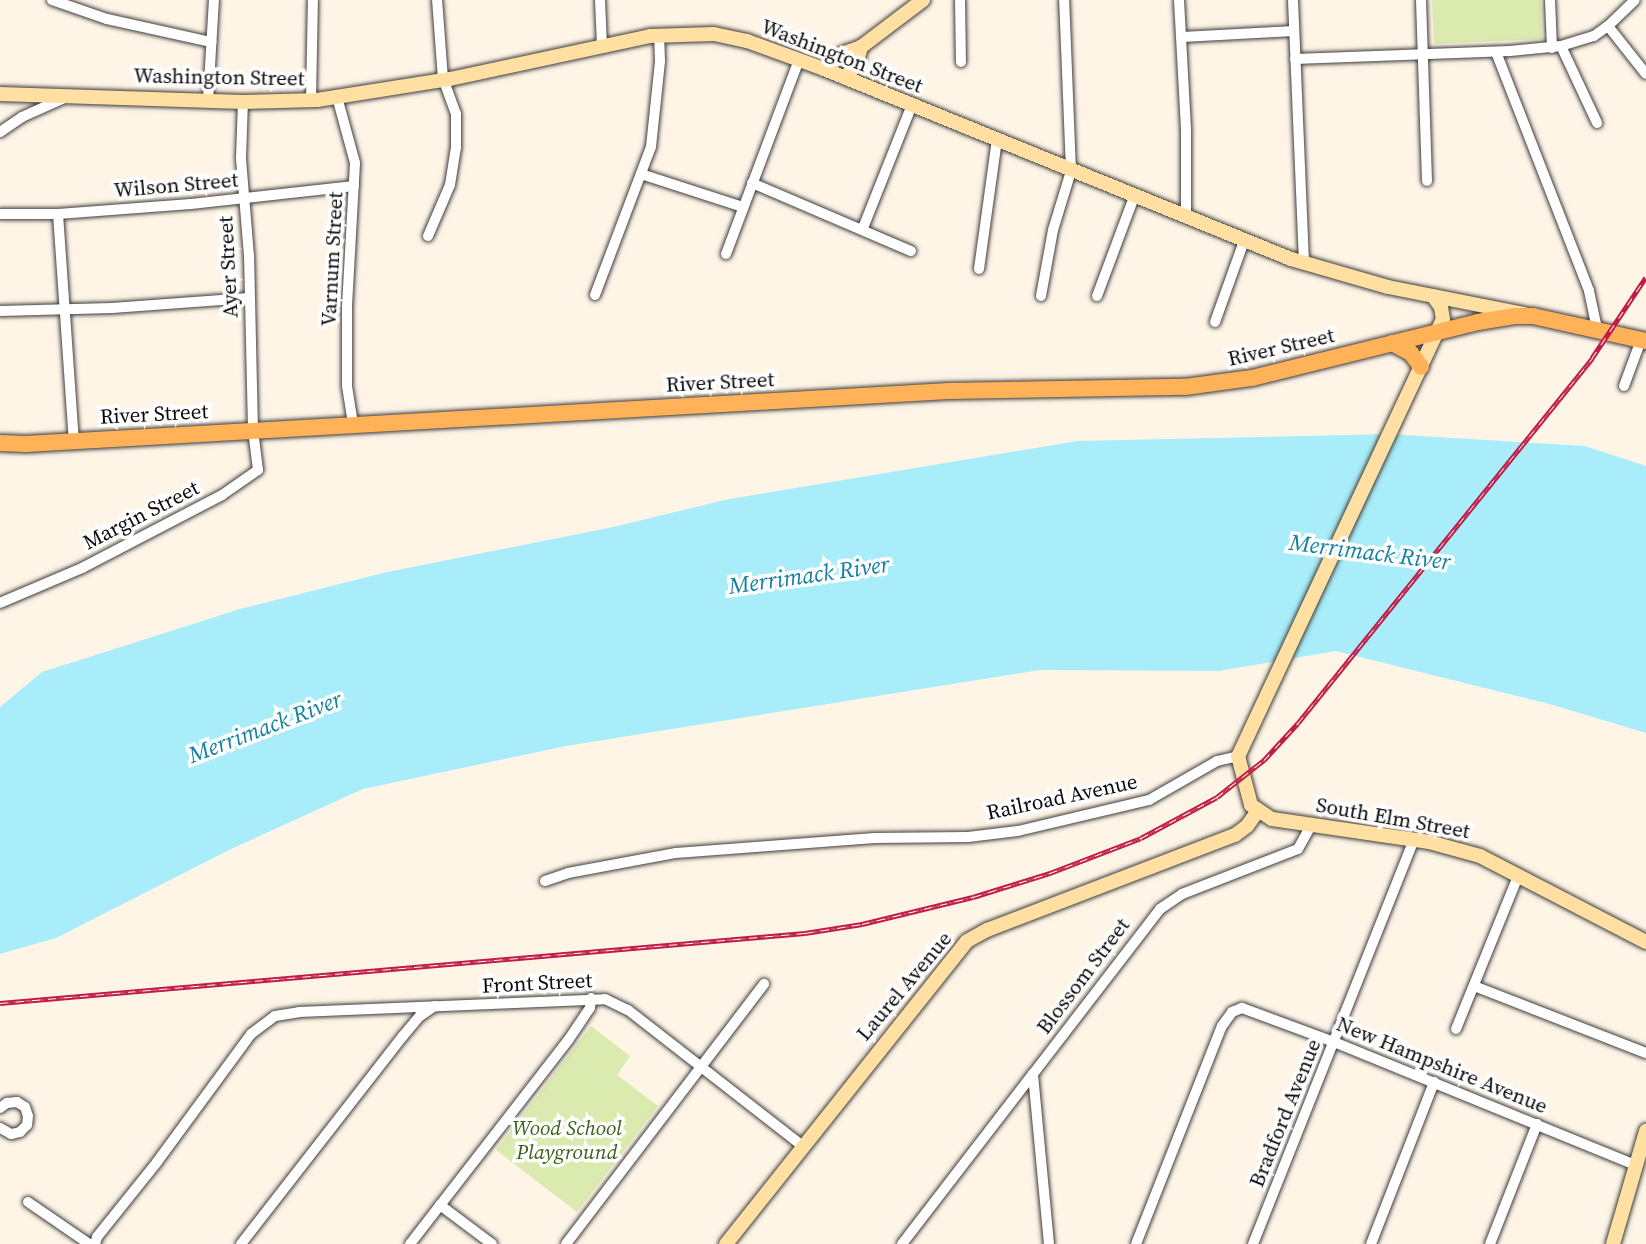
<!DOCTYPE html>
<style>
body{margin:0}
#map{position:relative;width:1646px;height:1244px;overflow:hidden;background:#fff5e7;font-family:"Source Serif 4",serif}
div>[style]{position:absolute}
.green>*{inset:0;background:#dbeaaf}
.water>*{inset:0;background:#a8edf9}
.roads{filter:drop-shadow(0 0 2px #3d3d3d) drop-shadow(0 0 2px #3d3d3d)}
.street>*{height:10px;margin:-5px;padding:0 5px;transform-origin:5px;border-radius:5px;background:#fff}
.secondary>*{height:14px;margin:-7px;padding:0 7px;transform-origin:7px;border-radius:7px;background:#ffe0a2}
.primary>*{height:16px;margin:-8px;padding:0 8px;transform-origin:8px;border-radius:8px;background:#ffb257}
.rail>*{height:5px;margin-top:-2.5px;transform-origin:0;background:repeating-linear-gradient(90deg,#fff 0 8px,#c01c47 0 16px);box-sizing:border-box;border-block:2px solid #c01c47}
span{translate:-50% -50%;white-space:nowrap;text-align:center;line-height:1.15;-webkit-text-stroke:7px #fff;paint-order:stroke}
.street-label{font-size:21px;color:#0a0a0a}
.park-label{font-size:21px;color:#386318;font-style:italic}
.water-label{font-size:23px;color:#0f80a0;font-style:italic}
</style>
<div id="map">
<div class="green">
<i style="clip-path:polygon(1432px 0,1541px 0,1542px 39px,1434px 44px)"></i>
<i style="clip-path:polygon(591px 1026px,630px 1056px,617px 1075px,658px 1106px,577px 1212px,496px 1150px)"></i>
</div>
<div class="water">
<i style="clip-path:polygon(1389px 434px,1585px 446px,1646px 466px,1646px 733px,1553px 705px,1336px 651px,1219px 671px,1040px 670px,566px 746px,363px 789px,231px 849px,56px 938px,0 954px,0 707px,42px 672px,240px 609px,387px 572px,613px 527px,729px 499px,1077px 441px)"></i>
</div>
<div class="roads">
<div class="street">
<i style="left:52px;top:0;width:58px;rotate:19.1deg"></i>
<i style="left:107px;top:19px;width:107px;rotate:12.5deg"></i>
<i style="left:600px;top:0;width:46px;rotate:87.5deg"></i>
<i style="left:960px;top:0;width:62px;rotate:89.1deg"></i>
<i style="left:1179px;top:0;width:131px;rotate:86.9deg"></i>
<i style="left:1186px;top:131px;width:87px;rotate:90deg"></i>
<i style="left:1293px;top:0;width:263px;rotate:87.6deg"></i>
<i style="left:1421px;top:0;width:181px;rotate:88.1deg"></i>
<i style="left:1550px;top:0;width:48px;rotate:87.6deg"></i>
<i style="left:1608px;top:26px;width:61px;rotate:51.6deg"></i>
<i style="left:1182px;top:37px;width:112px;rotate:-3.1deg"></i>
<i style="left:1561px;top:46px;width:85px;rotate:64.9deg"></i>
<i style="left:1496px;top:52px;width:256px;rotate:68.7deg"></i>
<i style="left:1589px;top:291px;width:40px;rotate:78deg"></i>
<i style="left:1295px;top:59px;width:215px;rotate:-2.1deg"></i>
<i style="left:1510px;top:51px;width:51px;rotate:-5.6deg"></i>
<i style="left:1561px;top:46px;width:34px;rotate:-17deg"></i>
<i style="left:1594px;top:36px;width:17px;rotate:-36deg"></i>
<i style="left:1608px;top:26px;width:37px;rotate:-44deg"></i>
<i style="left:337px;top:97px;width:68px;rotate:74.7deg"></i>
<i style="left:355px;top:163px;width:145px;rotate:93.2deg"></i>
<i style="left:347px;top:308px;width:78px;rotate:90deg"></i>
<i style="left:347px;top:386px;width:38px;rotate:81deg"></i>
<i style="left:208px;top:100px;width:100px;rotate:-86.6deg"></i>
<i style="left:311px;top:100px;width:100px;rotate:-88.9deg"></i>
<i style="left:0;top:132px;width:27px;rotate:-34deg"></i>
<i style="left:22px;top:117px;width:46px;rotate:-24.3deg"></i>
<i style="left:641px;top:174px;width:107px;rotate:17.9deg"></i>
<i style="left:752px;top:183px;width:173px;rotate:23.2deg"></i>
<i style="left:0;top:214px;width:58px"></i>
<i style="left:58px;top:214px;width:133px;rotate:-4.3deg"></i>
<i style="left:191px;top:204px;width:164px;rotate:-6.3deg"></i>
<i style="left:58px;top:214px;width:227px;rotate:86deg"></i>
<i style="left:863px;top:228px;width:132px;rotate:-68.3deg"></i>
<i style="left:428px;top:236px;width:56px;rotate:-66.7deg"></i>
<i style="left:450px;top:185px;width:37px;rotate:-81deg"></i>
<i style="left:456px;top:148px;width:34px;rotate:-90deg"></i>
<i style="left:456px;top:114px;width:37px;rotate:-110deg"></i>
<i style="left:443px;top:79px;width:79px;rotate:-94.3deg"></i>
<i style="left:726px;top:254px;width:207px;rotate:-69.4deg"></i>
<i style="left:979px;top:269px;width:130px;rotate:-82.1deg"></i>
<i style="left:595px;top:295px;width:158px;rotate:-69.3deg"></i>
<i style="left:651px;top:147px;width:86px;rotate:-84deg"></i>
<i style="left:660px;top:61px;width:26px;rotate:-92deg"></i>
<i style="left:1041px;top:296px;width:67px;rotate:-79.7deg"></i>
<i style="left:1053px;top:230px;width:62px;rotate:-73deg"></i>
<i style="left:1071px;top:171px;width:171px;rotate:-92.3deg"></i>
<i style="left:1097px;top:296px;width:106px;rotate:-69.5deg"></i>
<i style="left:0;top:311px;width:112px;rotate:-1.5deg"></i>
<i style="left:112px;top:308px;width:137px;rotate:-4.2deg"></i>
<i style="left:1215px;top:322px;width:86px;rotate:-70.3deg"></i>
<i style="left:1624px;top:386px;width:49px;rotate:-69.7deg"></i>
<i style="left:0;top:603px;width:89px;rotate:-23.1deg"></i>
<i style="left:82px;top:568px;width:158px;rotate:-27.5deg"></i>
<i style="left:222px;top:495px;width:44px;rotate:-34.8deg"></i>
<i style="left:258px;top:470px;width:40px;rotate:-97.1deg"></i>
<i style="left:253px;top:430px;width:174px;rotate:-91.3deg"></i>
<i style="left:249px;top:256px;width:98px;rotate:-94.7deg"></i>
<i style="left:241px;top:158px;width:56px;rotate:-88deg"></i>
<i style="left:545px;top:881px;width:24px;rotate:-19deg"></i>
<i style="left:568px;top:873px;width:110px;rotate:-10.5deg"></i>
<i style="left:676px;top:853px;width:199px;rotate:-4.3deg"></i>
<i style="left:874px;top:838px;width:94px;rotate:-0.6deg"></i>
<i style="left:968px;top:837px;width:50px;rotate:-6.8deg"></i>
<i style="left:1018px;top:831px;width:135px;rotate:-13.3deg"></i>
<i style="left:1149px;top:800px;width:78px;rotate:-29.8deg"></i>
<i style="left:1217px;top:761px;width:22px;rotate:-13deg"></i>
<i style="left:1474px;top:986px;width:185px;rotate:21.3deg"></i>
<i style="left:1456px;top:1029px;width:167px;rotate:-67.9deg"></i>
<i style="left:0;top:1108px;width:9px;rotate:-36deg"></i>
<i style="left:7px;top:1103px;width:10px;rotate:-6deg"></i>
<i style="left:17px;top:1102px;width:9px;rotate:32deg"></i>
<i style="left:25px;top:1107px;width:9px;rotate:72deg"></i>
<i style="left:28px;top:1116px;width:9px;rotate:96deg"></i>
<i style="left:27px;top:1125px;width:10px;rotate:135deg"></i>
<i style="left:20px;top:1132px;width:9px;rotate:167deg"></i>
<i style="left:11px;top:1134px;width:13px;rotate:-151deg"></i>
<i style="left:28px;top:1202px;width:74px;rotate:34.5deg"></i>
<i style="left:440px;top:1205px;width:65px;rotate:36.9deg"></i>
<i style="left:95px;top:1244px;width:7px;rotate:-74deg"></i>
<i style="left:97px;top:1237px;width:96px;rotate:-51.3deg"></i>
<i style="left:157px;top:1162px;width:159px;rotate:-53.7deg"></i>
<i style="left:251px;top:1034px;width:30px;rotate:-37deg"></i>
<i style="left:275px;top:1016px;width:24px;rotate:-9deg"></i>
<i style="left:299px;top:1012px;width:306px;rotate:-2.4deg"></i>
<i style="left:605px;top:999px;width:25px;rotate:26deg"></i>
<i style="left:628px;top:1010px;width:222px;rotate:37.9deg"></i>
<i style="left:241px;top:1244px;width:264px;rotate:-52.1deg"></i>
<i style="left:403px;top:1036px;width:26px;rotate:-50deg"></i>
<i style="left:420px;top:1016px;width:18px;rotate:-34deg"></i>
<i style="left:410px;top:1244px;width:259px;rotate:-52.2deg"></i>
<i style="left:569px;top:1039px;width:37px;rotate:-56deg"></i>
<i style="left:590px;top:1008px;width:10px;rotate:-84deg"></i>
<i style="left:566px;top:1244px;width:327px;rotate:-52.7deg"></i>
<i style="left:902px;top:1244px;width:215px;rotate:-52.4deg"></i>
<i style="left:1049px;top:1244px;width:171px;rotate:-95.4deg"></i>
<i style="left:1033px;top:1074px;width:208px;rotate:-52.4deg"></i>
<i style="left:1160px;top:909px;width:27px;rotate:-34deg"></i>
<i style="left:1182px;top:894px;width:124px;rotate:-21.2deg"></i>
<i style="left:1298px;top:849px;width:26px;rotate:-61deg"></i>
<i style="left:1136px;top:1244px;width:234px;rotate:-68.5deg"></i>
<i style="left:1222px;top:1026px;width:17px;rotate:-54deg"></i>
<i style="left:1232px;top:1012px;width:11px;rotate:-22deg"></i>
<i style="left:1242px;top:1008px;width:98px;rotate:20.3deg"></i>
<i style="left:1334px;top:1042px;width:326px;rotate:22.2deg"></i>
<i style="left:1253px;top:1244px;width:435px;rotate:-68.3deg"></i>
<i style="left:1371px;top:1244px;width:174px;rotate:-68.7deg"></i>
<i style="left:1490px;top:1244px;width:129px;rotate:-68.6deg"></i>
</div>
<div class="secondary">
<i style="left:824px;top:69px;width:26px;rotate:-39deg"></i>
<i style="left:844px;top:53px;width:18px;rotate:-19deg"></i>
<i style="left:861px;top:47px;width:78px;rotate:-37.2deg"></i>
<i style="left:846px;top:78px;width:19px;rotate:-55deg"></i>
<i style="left:857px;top:62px;width:16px;rotate:-75deg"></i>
<i style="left:0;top:94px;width:243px;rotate:1.9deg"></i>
<i style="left:243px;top:102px;width:74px;rotate:-1.5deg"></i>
<i style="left:317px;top:100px;width:135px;rotate:-9deg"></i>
<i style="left:450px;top:79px;width:205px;rotate:-12.1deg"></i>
<i style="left:650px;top:36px;width:64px;rotate:-1.8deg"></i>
<i style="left:714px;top:34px;width:34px;rotate:12deg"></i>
<i style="left:747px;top:41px;width:82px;rotate:20deg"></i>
<i style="left:824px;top:69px;width:504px;rotate:22.14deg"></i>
<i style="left:1291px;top:259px;width:101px;rotate:16.1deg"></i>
<i style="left:1388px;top:287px;width:139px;rotate:11.2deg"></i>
<i style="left:1433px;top:296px;width:14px;rotate:54deg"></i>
<i style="left:1441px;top:307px;width:12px;rotate:81deg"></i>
<i style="left:1443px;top:319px;width:483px;rotate:115.1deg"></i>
<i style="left:1238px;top:756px;width:51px;rotate:75.1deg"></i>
<i style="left:1251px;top:805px;width:25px;rotate:34deg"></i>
<i style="left:1272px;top:819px;width:159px;rotate:8.3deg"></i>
<i style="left:1429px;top:842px;width:53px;rotate:15.4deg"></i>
<i style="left:1480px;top:856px;width:187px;rotate:27.4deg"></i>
<i style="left:726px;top:1244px;width:387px;rotate:-51.5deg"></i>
<i style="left:967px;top:941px;width:23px;rotate:-29deg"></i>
<i style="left:987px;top:930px;width:266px;rotate:-21deg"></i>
<i style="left:1235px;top:835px;width:15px;rotate:-37deg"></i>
<i style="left:1247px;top:826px;width:19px;rotate:-54deg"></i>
<i style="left:1613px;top:1244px;width:118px;rotate:-73.7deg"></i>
</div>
<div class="primary">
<i style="left:1392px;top:343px;width:21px;rotate:28deg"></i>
<i style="left:1411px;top:353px;width:17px;rotate:54deg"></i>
<i style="left:0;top:443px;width:26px;rotate:2deg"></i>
<i style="left:26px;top:444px;width:924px;rotate:-3.29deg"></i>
<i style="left:948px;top:391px;width:237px;rotate:-1deg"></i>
<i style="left:1185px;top:387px;width:68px;rotate:-7.7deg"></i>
<i style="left:1252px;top:378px;width:233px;rotate:-13.9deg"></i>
<i style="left:1478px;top:322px;width:37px;rotate:-9deg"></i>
<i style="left:1515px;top:316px;width:18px"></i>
<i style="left:1533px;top:316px;width:116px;rotate:12.5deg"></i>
</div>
</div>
<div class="rail">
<i style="left:0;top:1003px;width:808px;rotate:-4.97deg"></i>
<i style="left:805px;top:933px;width:58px;rotate:-9deg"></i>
<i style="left:862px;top:924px;width:114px;rotate:-13.7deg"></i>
<i style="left:973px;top:897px;width:81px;rotate:-17.3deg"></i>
<i style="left:1050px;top:873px;width:97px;rotate:-21deg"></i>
<i style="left:1141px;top:838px;width:86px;rotate:-28.3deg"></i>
<i style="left:1217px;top:797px;width:60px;rotate:-38.2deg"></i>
<i style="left:1264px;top:760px;width:50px;rotate:-47.4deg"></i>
<i style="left:1298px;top:723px;width:469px;rotate:-51.1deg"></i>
<i style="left:1592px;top:358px;width:97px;rotate:-56.3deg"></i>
</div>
<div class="street-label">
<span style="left:842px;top:56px;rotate:21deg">Washington Street</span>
<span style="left:219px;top:77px;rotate:1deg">Washington Street</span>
<span style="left:176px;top:185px;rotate:-5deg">Wilson Street</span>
<span style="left:332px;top:259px;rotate:-87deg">Varnum Street</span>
<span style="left:228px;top:267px;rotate:-93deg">Ayer Street</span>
<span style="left:1281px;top:347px;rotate:-13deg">River Street</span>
<span style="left:720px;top:382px;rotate:-3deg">River Street</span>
<span style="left:154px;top:414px;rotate:-3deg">River Street</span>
<span style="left:141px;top:515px;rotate:-27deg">Margin Street</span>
<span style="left:1062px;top:797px;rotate:-12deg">Railroad Avenue</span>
<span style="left:1393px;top:818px;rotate:10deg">South Elm Street</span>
<span style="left:1083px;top:976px;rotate:-53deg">Blossom Street</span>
<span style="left:537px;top:983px;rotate:-3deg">Front Street</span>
<span style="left:904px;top:986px;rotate:-50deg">Laurel Avenue</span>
<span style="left:1442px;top:1065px;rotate:22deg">New Hampshire Avenue</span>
<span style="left:1285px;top:1113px;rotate:-68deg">Bradford Avenue</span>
</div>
<div class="park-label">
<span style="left:567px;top:1140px">Wood School<br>Playground</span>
</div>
<div class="water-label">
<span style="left:1370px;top:552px;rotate:7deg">Merrimack River</span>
<span style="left:809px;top:575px;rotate:-8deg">Merrimack River</span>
<span style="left:265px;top:727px;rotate:-21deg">Merrimack River</span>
</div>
</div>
